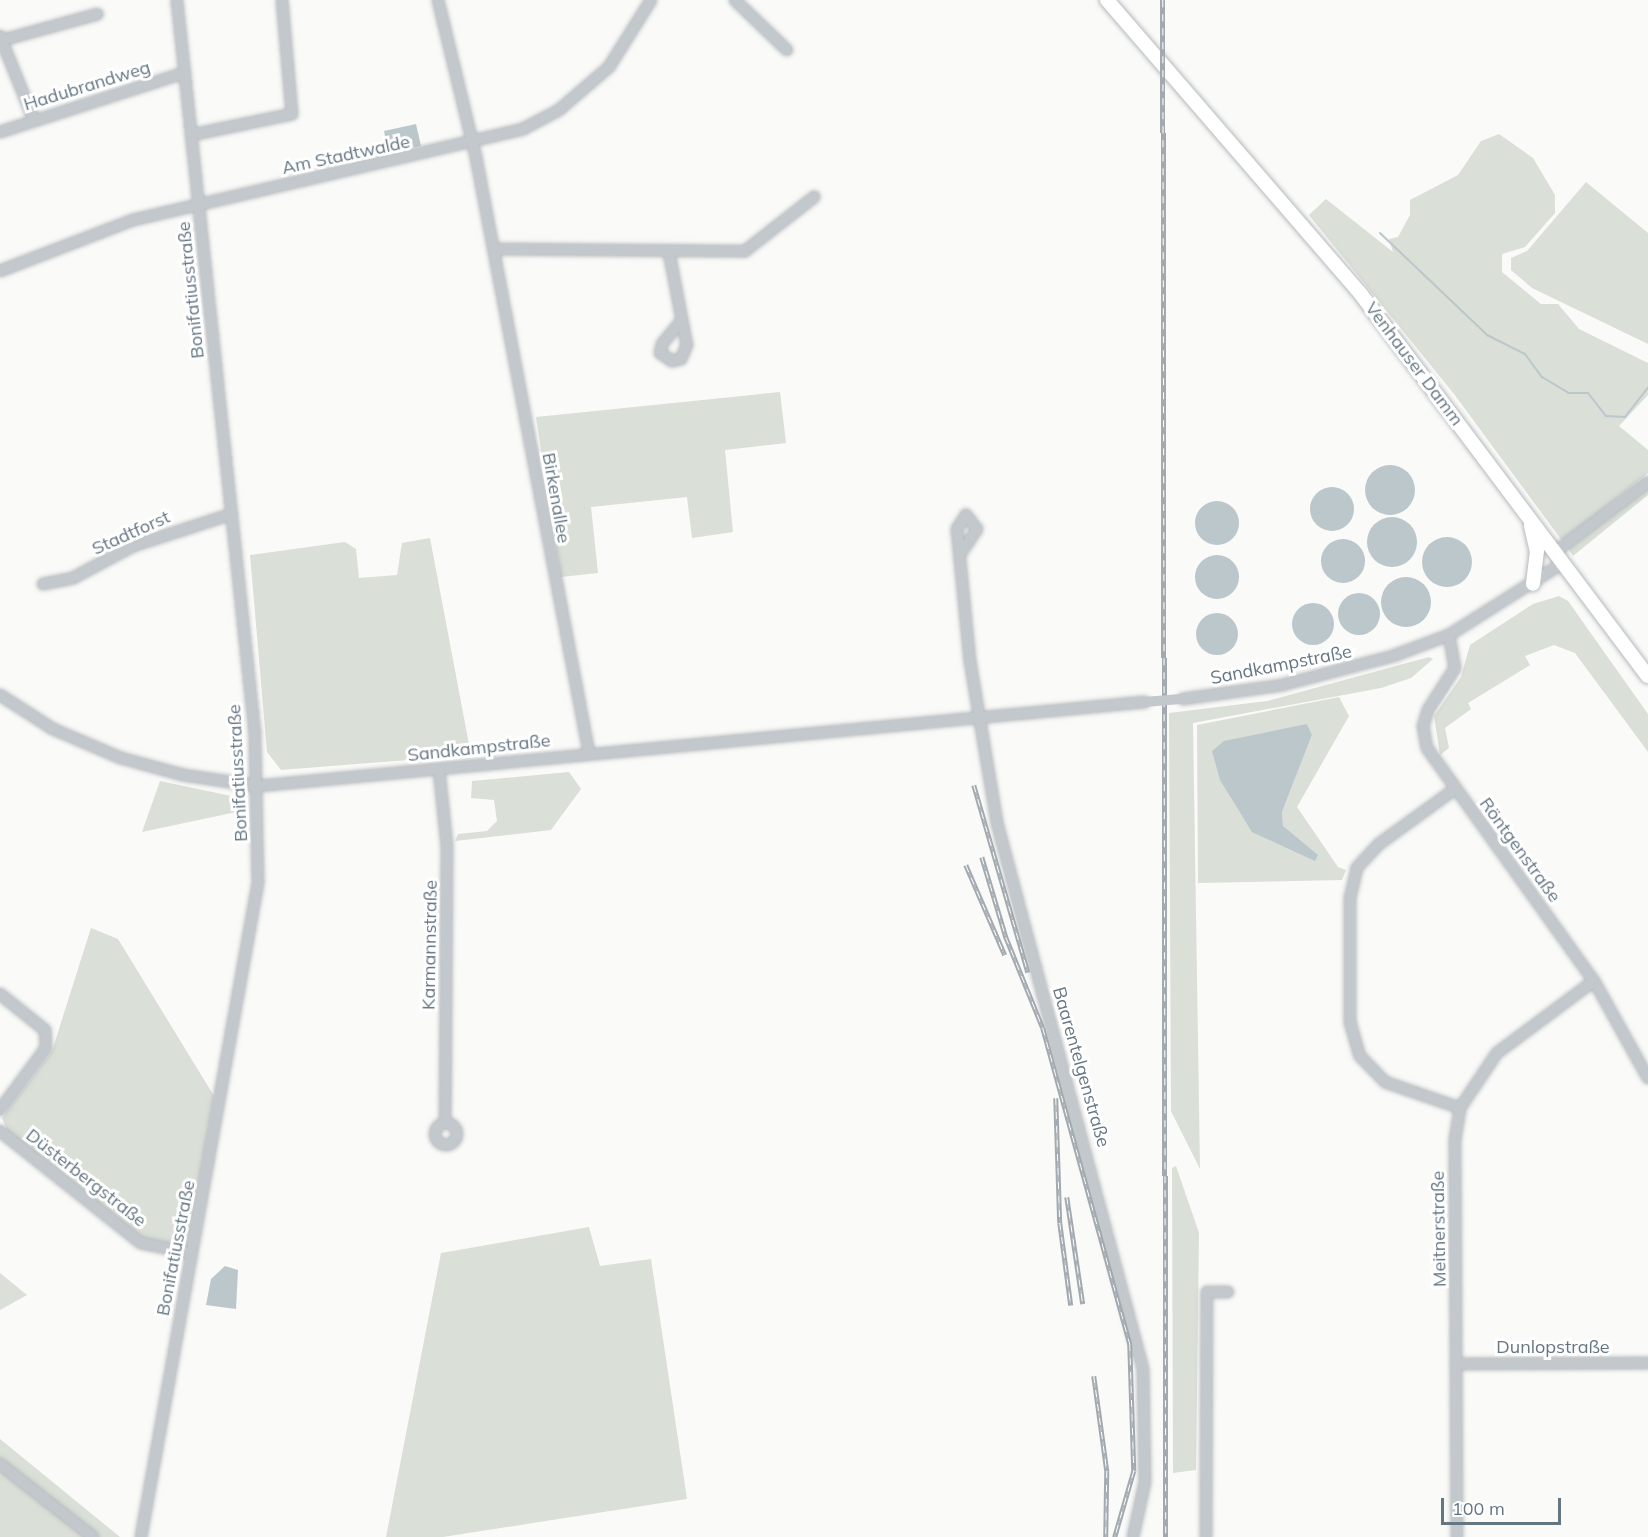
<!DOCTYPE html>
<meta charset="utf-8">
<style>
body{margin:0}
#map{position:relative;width:1648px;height:1537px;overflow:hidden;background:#fafaf8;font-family:Mulish,sans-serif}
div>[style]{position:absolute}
.green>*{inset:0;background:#dadfd7}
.water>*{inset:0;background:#bbc7cb}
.round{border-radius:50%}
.stream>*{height:2px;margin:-1px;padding:0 1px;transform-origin:1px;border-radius:1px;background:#bbc7cb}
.roads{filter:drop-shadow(0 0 2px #b5babe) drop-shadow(0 0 2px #b5babe)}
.minor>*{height:10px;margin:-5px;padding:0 5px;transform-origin:5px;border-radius:5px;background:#c3c8cc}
.minor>.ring{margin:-5px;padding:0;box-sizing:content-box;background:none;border:10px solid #c3c8cc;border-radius:50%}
.major>*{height:14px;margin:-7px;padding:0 7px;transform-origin:7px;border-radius:7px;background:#fff}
.rail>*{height:4.5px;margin-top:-2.25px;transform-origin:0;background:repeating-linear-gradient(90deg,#fff 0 7px,#a2aab0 0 14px);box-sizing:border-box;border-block:2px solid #a2aab0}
.minor-bridge>*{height:10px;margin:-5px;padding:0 5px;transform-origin:5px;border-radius:5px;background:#c3c8cc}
span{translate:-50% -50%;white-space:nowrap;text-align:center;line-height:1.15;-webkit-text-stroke:6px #fff;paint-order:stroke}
.street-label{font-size:18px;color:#657683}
.scale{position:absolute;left:1441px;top:1498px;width:120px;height:27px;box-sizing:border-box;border:3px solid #657683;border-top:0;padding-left:8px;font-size:18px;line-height:21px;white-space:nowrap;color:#657683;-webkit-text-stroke:4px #fff;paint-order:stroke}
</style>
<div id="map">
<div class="green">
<i style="clip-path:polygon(1499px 134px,1533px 158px,1555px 195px,1555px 213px,1525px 247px,1502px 254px,1502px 272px,1541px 304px,1558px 304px,1579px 329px,1648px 363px,1648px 395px,1619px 426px,1648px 450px,1648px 473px,1563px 542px,1454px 394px,1309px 215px,1326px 199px,1393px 252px,1389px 239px,1398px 237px,1410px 215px,1410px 200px,1458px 175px,1481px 141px)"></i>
<i style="clip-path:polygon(1586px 182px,1648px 233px,1648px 344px,1532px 288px,1511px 270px,1511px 258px,1527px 251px)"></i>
<i style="clip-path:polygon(780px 392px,786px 443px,725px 450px,733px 532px,692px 538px,687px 497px,591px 507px,598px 573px,561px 577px,536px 417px)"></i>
<i style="clip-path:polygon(1648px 484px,1648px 495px,1573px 556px,1567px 547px)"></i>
<i style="clip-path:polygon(430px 538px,471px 755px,281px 770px,267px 752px,250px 555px,345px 542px,356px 549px,359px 578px,397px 575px,402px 543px)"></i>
<i style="clip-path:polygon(1559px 596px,1568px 601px,1648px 714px,1648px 752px,1575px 653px,1554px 645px,1525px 656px,1530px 665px,1468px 703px,1471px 709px,1445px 728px,1449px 748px,1440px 755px,1434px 716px,1461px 677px,1470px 645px,1533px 604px)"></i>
<i style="clip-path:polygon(1429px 657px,1433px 659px,1411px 678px,1381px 688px,1193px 723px,1200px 1169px,1171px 1111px,1169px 713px,1267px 701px)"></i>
<i style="clip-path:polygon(evenodd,1339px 697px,1349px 716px,1297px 807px,1338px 867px,1346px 870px,1342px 880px,1198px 883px,1197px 725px,1339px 697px,1307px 724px,1312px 735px,1282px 812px,1283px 826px,1297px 839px,1252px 832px,1307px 724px)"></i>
<i style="clip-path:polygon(569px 772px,581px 789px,551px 830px,455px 841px,458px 834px,487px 831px,497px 821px,494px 800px,471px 798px,472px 781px)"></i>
<i style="clip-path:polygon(160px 781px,236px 797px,241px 811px,142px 832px)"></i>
<i style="clip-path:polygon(91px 928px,118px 939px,214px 1096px,187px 1249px,143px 1240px,8px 1133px,2px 1118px,52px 1051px)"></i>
<i style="clip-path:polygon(1176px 1166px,1199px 1233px,1196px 1470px,1173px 1473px,1172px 1168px)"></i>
<i style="clip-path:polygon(589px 1227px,600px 1266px,651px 1259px,687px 1499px,443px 1537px,386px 1537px,441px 1253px)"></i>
<i style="clip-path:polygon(0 1273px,27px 1295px,0 1310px)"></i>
<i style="clip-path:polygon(0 1439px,120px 1537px,0 1537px)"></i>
</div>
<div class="water">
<i style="clip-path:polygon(416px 124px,421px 146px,388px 153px,384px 131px)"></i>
<i class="round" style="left:1365px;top:465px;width:50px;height:50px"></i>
<i class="round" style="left:1310px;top:487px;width:44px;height:44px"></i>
<i class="round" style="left:1195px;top:501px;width:44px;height:44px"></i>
<i class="round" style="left:1367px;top:517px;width:50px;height:50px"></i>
<i class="round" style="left:1422px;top:537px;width:50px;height:50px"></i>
<i class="round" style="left:1321px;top:539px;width:44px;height:44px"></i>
<i class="round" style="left:1195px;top:555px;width:44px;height:44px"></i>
<i class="round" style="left:1381px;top:577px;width:50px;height:50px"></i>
<i class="round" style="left:1338px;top:593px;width:42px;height:42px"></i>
<i class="round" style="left:1292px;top:603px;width:42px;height:42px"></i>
<i class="round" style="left:1196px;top:613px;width:42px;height:42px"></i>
<i style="clip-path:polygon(1307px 724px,1312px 735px,1282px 812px,1283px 826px,1318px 855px,1315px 861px,1252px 832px,1220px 780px,1212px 751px,1224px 741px)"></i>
<i style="clip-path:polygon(225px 1266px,238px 1270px,236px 1309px,206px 1305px,211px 1279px)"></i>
</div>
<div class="stream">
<i style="left:1380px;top:233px;width:148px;rotate:43.6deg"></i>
<i style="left:1487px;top:335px;width:42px;rotate:26.6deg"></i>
<i style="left:1525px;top:354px;width:29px;rotate:54deg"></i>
<i style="left:1542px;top:377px;width:31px;rotate:31deg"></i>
<i style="left:1569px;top:393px;width:19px"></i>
<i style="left:1588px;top:393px;width:29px;rotate:52deg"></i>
<i style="left:1606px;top:416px;width:19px;rotate:3deg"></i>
<i style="left:1625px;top:417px;width:37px;rotate:-52deg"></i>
</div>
<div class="roads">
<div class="minor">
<i style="left:438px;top:0;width:162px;rotate:76.4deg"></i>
<i style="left:476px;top:157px;width:607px;rotate:79.26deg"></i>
<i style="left:735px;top:0;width:72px;rotate:43.9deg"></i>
<i style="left:0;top:36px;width:91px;rotate:68deg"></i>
<i style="left:3px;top:40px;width:98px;rotate:-15.3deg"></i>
<i style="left:0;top:132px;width:193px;rotate:-17.8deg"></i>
<i style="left:191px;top:135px;width:103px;rotate:-11.7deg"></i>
<i style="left:292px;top:114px;width:114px;rotate:-95deg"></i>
<i style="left:494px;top:249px;width:251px;rotate:0.5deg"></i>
<i style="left:745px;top:251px;width:88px;rotate:-38deg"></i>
<i style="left:669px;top:252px;width:69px;rotate:79.2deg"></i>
<i style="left:682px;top:320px;width:25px;rotate:79deg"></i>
<i style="left:687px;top:345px;width:15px;rotate:113deg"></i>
<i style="left:681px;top:359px;width:9px;rotate:167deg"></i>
<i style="left:672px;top:361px;width:14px;rotate:-146deg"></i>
<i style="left:660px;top:353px;width:9px;rotate:-77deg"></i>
<i style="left:662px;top:344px;width:31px;rotate:-50deg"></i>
<i style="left:0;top:271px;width:142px;rotate:-21deg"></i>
<i style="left:133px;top:220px;width:400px;rotate:-13.1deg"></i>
<i style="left:523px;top:129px;width:41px;rotate:-27.8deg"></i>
<i style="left:559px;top:110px;width:66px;rotate:-40.7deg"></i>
<i style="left:609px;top:67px;width:79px;rotate:-57.9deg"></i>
<i style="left:1555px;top:552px;width:116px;rotate:-37deg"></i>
<i style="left:961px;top:553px;width:29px;rotate:-56deg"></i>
<i style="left:977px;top:529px;width:18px;rotate:-128deg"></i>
<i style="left:966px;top:515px;width:17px;rotate:123deg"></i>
<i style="left:957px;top:529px;width:133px;rotate:84.4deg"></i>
<i style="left:970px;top:661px;width:164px;rotate:80.5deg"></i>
<i style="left:997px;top:823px;width:565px;rotate:75.03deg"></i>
<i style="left:1143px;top:1369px;width:113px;rotate:89deg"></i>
<i style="left:1145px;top:1482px;width:56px;rotate:102.3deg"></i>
<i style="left:43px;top:584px;width:31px;rotate:-11deg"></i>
<i style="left:73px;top:578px;width:68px;rotate:-28.1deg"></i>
<i style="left:133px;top:546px;width:104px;rotate:-17.9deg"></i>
<i style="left:1449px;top:635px;width:34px;rotate:80deg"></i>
<i style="left:1455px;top:668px;width:50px;rotate:122.7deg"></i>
<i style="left:1428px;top:710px;width:17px;rotate:107deg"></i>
<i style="left:1423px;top:726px;width:22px;rotate:80deg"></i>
<i style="left:1427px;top:748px;width:287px;rotate:54.4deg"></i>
<i style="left:1594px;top:981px;width:111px;rotate:60.9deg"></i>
<i style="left:0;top:695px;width:63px;rotate:32.7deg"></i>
<i style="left:53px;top:729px;width:74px;rotate:23.1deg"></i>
<i style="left:121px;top:758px;width:64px;rotate:15.3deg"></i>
<i style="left:183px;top:775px;width:76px;rotate:8.3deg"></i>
<i style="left:258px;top:786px;width:891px;rotate:-5.41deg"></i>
<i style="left:1183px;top:699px;width:100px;rotate:-8deg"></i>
<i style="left:1282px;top:685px;width:115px;rotate:-14.6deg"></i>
<i style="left:1393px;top:656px;width:60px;rotate:-20.6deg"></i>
<i style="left:1449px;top:635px;width:135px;rotate:-32.3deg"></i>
<i style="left:439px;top:769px;width:78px;rotate:84.1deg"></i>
<i style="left:447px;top:847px;width:275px;rotate:90.4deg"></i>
<i style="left:1455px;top:789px;width:94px;rotate:144.1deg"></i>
<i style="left:1379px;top:844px;width:33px;rotate:133deg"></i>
<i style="left:1357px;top:868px;width:32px;rotate:103deg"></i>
<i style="left:1350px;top:899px;width:123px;rotate:90deg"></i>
<i style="left:1350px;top:1022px;width:35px;rotate:74deg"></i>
<i style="left:1360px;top:1056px;width:36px;rotate:46deg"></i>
<i style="left:1385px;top:1082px;width:79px;rotate:19.1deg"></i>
<i style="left:0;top:994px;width:58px;rotate:38.7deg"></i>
<i style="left:45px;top:1030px;width:18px;rotate:87deg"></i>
<i style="left:46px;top:1048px;width:77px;rotate:126.6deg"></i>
<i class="ring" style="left:435px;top:1123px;width:12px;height:12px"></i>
<i style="left:0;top:1131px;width:180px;rotate:38.5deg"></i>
<i style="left:141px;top:1243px;width:50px;rotate:11.5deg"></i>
<i style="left:1457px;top:1364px;width:191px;rotate:-0.3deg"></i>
<i style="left:0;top:1464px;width:118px;rotate:38.1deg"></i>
<i style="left:141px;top:1537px;width:664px;rotate:-79.86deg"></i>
<i style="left:258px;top:883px;width:149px;rotate:-91.2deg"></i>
<i style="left:255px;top:734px;width:738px;rotate:-96.07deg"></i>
<i style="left:1206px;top:1537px;width:245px;rotate:-89.8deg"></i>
<i style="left:1207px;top:1292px;width:21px"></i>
<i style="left:1457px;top:1537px;width:397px;rotate:-90.3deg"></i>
<i style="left:1455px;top:1140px;width:32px;rotate:-81deg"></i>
<i style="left:1460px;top:1108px;width:66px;rotate:-56.1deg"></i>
<i style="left:1497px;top:1053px;width:121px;rotate:-36.6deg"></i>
</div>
<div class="major">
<i style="left:1107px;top:0;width:387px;rotate:49.2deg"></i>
<i style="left:1360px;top:293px;width:479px;rotate:53.1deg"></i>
<i style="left:1531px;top:526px;width:26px;rotate:77deg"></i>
<i style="left:1537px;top:551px;width:33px;rotate:97deg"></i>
</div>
</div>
<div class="rail">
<i style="left:1163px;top:0;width:1537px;rotate:89.89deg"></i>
<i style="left:974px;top:785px;width:195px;rotate:73.9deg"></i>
<i style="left:982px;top:857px;width:84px;rotate:73.3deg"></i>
<i style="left:1006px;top:937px;width:98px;rotate:67.9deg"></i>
<i style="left:1043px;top:1028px;width:328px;rotate:74.6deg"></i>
<i style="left:1130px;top:1344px;width:127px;rotate:88.2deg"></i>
<i style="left:1134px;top:1471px;width:69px;rotate:106.1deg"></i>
<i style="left:966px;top:865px;width:98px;rotate:66.6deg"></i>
<i style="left:1056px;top:1098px;width:125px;rotate:88.2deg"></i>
<i style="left:1060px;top:1223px;width:83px;rotate:82.4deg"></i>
<i style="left:1067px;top:1197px;width:108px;rotate:81.5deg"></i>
<i style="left:1094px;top:1376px;width:96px;rotate:82.2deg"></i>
<i style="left:1107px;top:1471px;width:66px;rotate:90.9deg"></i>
</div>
<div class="minor-bridge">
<i style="left:1145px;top:702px;width:38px;rotate:-5deg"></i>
</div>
<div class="street-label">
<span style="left:87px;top:86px;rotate:-17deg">Hadubrandweg</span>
<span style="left:346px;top:155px;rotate:-12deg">Am Stadtwalde</span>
<span style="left:191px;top:290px;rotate:-96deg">Bonifatiusstraße</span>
<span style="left:1414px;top:364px;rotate:53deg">Venhauser Damm</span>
<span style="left:556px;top:498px;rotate:80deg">Birkenallee</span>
<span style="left:131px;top:533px;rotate:-24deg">Stadtforst</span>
<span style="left:1281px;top:665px;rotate:-11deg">Sandkampstraße</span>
<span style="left:479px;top:748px;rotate:-6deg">Sandkampstraße</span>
<span style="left:238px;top:773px;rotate:-93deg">Bonifatiusstraße</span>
<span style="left:1520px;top:850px;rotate:54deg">Röntgenstraße</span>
<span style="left:430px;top:945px;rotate:-89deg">Karmannstraße</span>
<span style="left:1081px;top:1067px;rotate:74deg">Baarentelgenstraße</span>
<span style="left:86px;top:1178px;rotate:38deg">Düsterbergstraße</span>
<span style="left:1439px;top:1229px;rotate:-91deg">Meitnerstraße</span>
<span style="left:176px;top:1248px;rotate:-79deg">Bonifatiusstraße</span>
<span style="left:1553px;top:1347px">Dunlopstraße</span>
</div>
<div class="scale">100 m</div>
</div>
